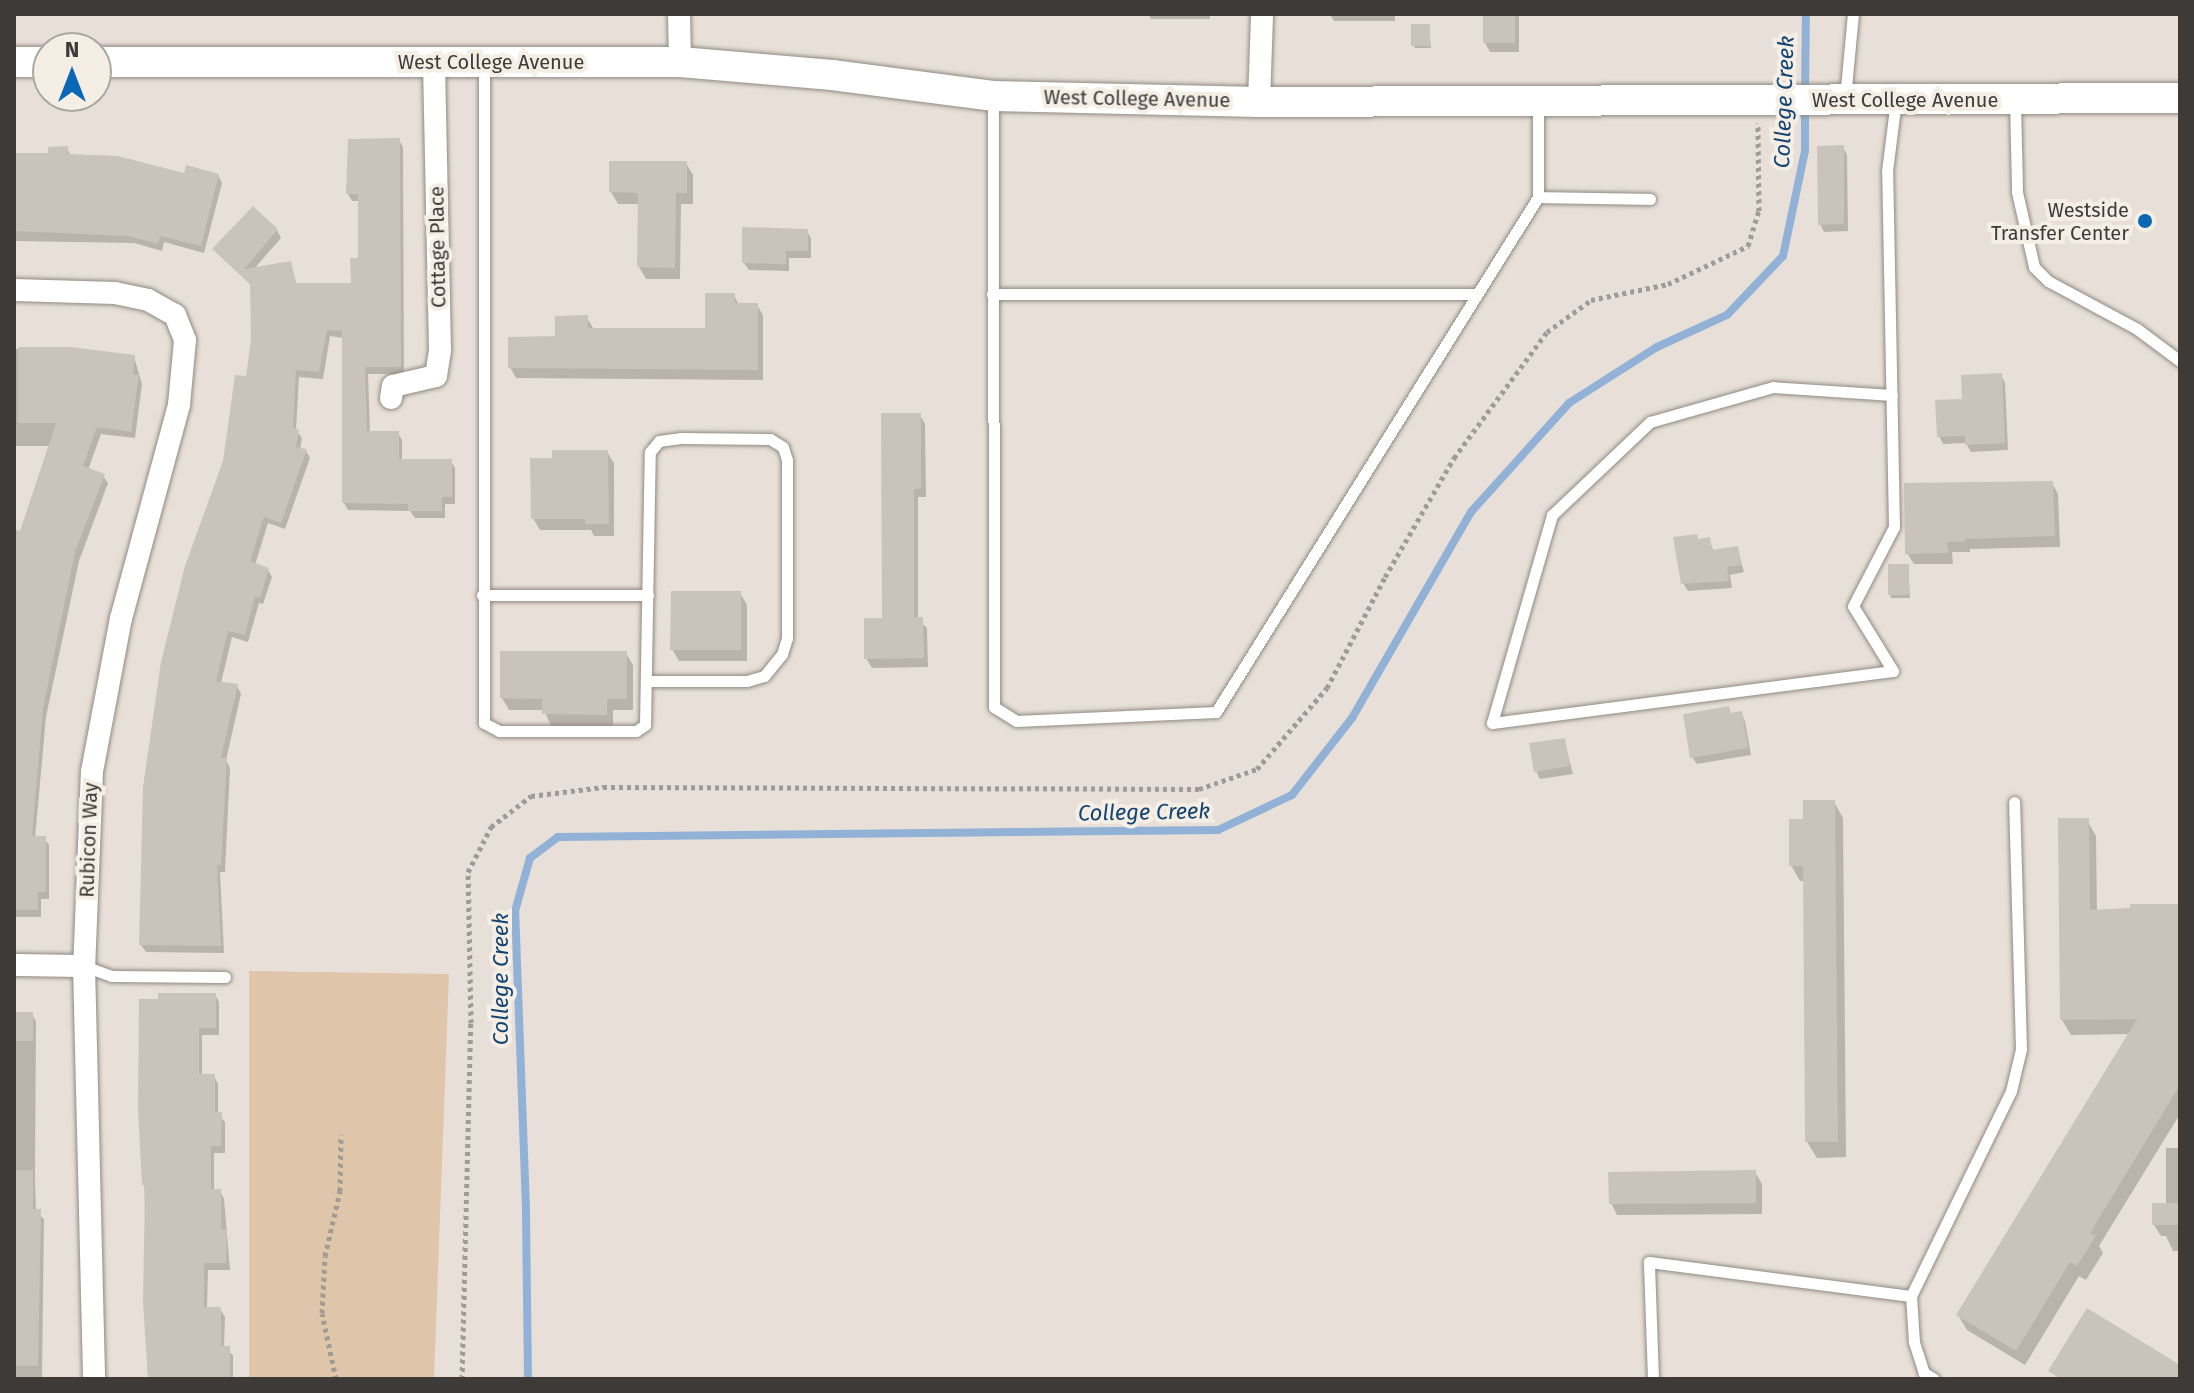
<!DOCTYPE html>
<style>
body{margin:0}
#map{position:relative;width:2194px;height:1393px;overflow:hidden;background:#e8e0d8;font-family:"Fira Sans",sans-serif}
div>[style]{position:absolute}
.green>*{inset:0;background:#dfc6ab}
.shadow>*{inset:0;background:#0003}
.stream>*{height:8px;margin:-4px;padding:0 4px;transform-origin:4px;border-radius:4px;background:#91b2d6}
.building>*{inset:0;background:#cac3bb}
.path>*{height:5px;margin-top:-2.5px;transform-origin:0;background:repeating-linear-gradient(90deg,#a19b95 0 4px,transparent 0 8px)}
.roads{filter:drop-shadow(0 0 2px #908a82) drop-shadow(0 0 2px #908a82)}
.lane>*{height:11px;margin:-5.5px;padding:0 5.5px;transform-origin:5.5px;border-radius:5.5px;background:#fff}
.street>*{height:22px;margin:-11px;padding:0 11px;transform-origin:11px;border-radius:11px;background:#fff}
.secondary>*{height:30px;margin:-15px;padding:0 15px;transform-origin:15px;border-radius:15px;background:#fff}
.dots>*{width:22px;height:22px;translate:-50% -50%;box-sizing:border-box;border:4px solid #f5eee5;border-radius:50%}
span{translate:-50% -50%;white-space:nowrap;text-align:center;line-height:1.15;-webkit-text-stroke:8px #f5eee5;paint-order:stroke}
.street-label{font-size:20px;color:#3d3a37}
.poi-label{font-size:20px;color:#3d3a37}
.right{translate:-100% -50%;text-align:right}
.water-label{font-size:22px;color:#134371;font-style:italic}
.frame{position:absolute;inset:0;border:16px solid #3d3a37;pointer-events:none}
.north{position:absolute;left:32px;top:32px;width:80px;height:80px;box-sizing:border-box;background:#f5eee5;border:2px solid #aba69f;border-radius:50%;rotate:0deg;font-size:22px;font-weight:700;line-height:32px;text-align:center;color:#3d3a37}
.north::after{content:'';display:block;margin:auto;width:28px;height:36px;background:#0967b4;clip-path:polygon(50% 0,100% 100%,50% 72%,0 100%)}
</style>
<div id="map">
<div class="green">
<i style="clip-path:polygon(249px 971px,449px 974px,434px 1379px,249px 1379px)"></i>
</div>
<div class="shadow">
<i style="clip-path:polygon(1148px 14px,1210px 14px,1210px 19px,1151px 19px)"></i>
<i style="clip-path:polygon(1330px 14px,1395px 14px,1395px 21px,1334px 21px)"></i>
<i style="clip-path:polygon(1485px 14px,1519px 14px,1519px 52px,1490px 52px,1485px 43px)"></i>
<i style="clip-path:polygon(1429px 26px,1431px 48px,1415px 48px,1413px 45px)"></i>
<i style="clip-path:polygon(399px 140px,403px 147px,404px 374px,368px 374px,370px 433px,398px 433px,402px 440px,402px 461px,451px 461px,455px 468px,455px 504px,445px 504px,445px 518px,415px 518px,410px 511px,348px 510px,344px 503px,344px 338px,330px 336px,323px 379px,299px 377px,296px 430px,302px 438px,300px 450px,306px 451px,310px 458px,285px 529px,268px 523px,255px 565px,268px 570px,272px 577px,263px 604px,259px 603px,248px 642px,232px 637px,221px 683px,237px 686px,241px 694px,226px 760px,230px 768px,225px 872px,220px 872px,224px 953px,146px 952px,141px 945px,225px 461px,248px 378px,253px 340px,253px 287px,215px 250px,277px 230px,281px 238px,254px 269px,290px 263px,297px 285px,353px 285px,360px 260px,360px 201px,352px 201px,348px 194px)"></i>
<i style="clip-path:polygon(1843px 147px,1847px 155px,1848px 231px,1824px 232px,1820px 224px)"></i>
<i style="clip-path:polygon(67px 148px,71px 156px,185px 176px,218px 175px,222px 183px,204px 253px,164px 242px,162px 251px,134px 243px,14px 241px,14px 155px,50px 155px)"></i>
<i style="clip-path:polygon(686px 163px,693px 175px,693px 204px,681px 204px,680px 279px,646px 279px,639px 267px,640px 204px,618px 204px,611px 192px)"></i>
<i style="clip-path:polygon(807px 231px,811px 238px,811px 258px,789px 258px,789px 271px,749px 270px,744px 263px)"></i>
<i style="clip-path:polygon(734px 295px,739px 305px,757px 305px,763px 315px,763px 380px,516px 378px,510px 367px,587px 318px,593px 328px,707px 330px)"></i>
<i style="clip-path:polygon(14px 349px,71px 349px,134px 357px,142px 384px,135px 438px,101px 434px,88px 470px,103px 476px,108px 483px,79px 561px,46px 717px,35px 838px,44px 838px,49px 845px,49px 899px,41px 899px,41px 917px,14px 917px,14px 531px,22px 533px,50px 446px,14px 446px)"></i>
<i style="clip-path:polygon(2001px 375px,2005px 383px,2008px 450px,1971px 452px,1966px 443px,1943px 444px,1939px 436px,1964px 401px)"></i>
<i style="clip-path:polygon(920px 415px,925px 424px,926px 497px,918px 497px,918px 619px,927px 628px,928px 667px,872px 668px,866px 658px,884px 620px)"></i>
<i style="clip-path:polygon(607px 452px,614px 463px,614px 536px,594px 536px,591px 530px,540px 530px,533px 518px,554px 460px)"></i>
<i style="clip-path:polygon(2052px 483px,2058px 494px,2060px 547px,1970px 549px,1970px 552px,1952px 552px,1953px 564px,1914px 564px,1907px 553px)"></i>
<i style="clip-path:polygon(1709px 540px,1714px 552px,1737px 548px,1744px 572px,1730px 575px,1732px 588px,1688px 591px,1683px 583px,1699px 541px)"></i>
<i style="clip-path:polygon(1908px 566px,1910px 598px,1891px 598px,1890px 595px)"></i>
<i style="clip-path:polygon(740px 593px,747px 605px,747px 661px,679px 661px,672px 649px)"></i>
<i style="clip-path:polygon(626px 653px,633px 665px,633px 710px,613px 710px,613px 726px,551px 726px,544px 710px,509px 710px,502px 698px)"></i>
<i style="clip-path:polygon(1728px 708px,1732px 715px,1741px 713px,1745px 721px,1751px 755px,1697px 764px,1692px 757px)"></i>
<i style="clip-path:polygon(1564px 740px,1573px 774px,1540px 779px,1536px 771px)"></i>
<i style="clip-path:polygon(1834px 802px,1843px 818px,1846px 1157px,1817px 1158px,1807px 1142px,1806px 881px,1800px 881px,1791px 865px,1805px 821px)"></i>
<i style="clip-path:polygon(2087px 820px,2096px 836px,2097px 912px,2180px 907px,2180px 1114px,2099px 1246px,2103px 1253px,2086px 1280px,2079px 1276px,2025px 1365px,1967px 1330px,1958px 1315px,2130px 1034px,2071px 1035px,2062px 1020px)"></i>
<i style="clip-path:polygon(215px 995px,219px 1002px,219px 1035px,202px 1035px,202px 1076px,214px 1076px,218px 1084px,218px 1114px,225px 1122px,225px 1153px,214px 1153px,214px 1191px,220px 1191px,224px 1199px,230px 1270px,208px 1270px,207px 1309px,220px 1309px,225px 1317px,224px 1348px,233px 1355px,233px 1379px,148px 1379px,141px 1001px)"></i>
<i style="clip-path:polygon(14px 1013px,32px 1014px,36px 1022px,35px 1179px,36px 1211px,44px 1219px,42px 1379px,14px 1379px)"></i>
<i style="clip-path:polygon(2166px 1148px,2180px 1148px,2180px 1251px,2173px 1251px,2166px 1236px,2161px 1236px,2154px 1225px,2166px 1205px)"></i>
<i style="clip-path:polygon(1755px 1172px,1762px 1184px,1762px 1214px,1617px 1215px,1611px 1203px)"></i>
</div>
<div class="stream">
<i style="left:1805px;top:93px;width:79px;rotate:-89.3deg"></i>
<i style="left:528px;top:1379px;width:171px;rotate:-90.7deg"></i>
<i style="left:526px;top:1208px;width:297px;rotate:-92.1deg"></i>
<i style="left:515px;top:911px;width:55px;rotate:-74.2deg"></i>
<i style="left:530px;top:858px;width:35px;rotate:-37deg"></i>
<i style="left:558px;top:837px;width:660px;rotate:-0.61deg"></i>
<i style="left:1218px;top:830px;width:82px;rotate:-25.3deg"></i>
<i style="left:1292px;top:795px;width:98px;rotate:-52.1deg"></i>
<i style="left:1352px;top:718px;width:238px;rotate:-60deg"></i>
<i style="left:1471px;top:512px;width:147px;rotate:-48deg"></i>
<i style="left:1569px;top:403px;width:104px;rotate:-32.5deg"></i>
<i style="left:1657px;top:347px;width:77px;rotate:-24.6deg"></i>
<i style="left:1727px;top:315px;width:81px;rotate:-46.5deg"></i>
<i style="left:1783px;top:256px;width:107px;rotate:-78.2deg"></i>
<i style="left:1805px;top:151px;width:44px;rotate:-90deg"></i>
</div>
<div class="building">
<i style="clip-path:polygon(1483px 14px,1515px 14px,1515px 43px,1483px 43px)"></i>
<i style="clip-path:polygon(1411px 24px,1430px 24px,1430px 46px,1411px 46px)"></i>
<i style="clip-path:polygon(400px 138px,401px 367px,365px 367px,367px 431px,399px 431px,399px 459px,452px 459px,452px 497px,442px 497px,442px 511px,408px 511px,408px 504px,342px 503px,342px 331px,327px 330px,319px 372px,296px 370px,293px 428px,299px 429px,296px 447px,307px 449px,281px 523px,264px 517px,250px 561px,269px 568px,260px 598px,255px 596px,245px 635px,228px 631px,216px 681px,238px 684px,221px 758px,227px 758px,221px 865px,217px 865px,221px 946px,139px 945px,143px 787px,161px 662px,185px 566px,223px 461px,235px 375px,246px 376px,251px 340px,250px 284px,212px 249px,253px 206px,278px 229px,244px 269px,291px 261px,296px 283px,351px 283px,350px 258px,358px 258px,358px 194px,346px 194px,348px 139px)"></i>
<i style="clip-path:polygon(1844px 145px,1844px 224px,1818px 225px,1817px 146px)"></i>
<i style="clip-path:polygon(68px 146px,68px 154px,118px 156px,184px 173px,186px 165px,219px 174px,201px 246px,160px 236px,158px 244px,128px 236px,14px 231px,14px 153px,48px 153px,48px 147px)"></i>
<i style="clip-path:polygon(609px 161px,687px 161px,687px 193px,676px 193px,675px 268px,637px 267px,638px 193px,609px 192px)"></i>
<i style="clip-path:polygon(742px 227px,808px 229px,808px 251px,786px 251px,786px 264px,742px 263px)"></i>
<i style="clip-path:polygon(705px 293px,735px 293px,735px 303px,758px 303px,758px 370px,508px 368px,508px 337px,555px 336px,555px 316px,588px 315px,588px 328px,705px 328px)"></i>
<i style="clip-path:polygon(18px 347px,71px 347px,135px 355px,133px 374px,139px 375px,131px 432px,97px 427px,83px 466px,105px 474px,75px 552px,43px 708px,32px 836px,46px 836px,46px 892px,38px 892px,38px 910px,14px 910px,14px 529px,20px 531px,56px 423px,18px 423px)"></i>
<i style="clip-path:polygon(2002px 373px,2005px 443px,1965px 445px,1965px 436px,1937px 437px,1935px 400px,1962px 399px,1961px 375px)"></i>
<i style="clip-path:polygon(881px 413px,921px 413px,921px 489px,914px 489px,914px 617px,923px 617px,924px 658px,864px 659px,864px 618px,882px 618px)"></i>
<i style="clip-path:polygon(552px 450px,608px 450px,609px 524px,585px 524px,585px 519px,531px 519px,530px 458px,552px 458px)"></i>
<i style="clip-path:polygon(2053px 481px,2055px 536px,1965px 539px,1965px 542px,1947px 542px,1948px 553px,1905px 554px,1904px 483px)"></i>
<i style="clip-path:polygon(1697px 534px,1698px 539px,1710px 537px,1712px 550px,1738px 546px,1742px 565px,1727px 567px,1729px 581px,1681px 584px,1673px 537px)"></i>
<i style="clip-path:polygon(1888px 564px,1909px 564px,1909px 595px,1888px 595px)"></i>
<i style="clip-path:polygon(671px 591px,741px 591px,741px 650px,670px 650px)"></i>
<i style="clip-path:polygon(500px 651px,627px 651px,627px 699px,607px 699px,607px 715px,542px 714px,542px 699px,500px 698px)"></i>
<i style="clip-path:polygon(1729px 706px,1731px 713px,1742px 711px,1748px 748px,1690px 758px,1683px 714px)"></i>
<i style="clip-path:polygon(1565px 738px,1570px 766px,1534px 772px,1529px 743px)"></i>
<i style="clip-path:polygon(1803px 800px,1835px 800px,1838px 1142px,1805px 1142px,1803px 866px,1789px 866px,1789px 819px,1803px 819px)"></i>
<i style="clip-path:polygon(2058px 818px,2089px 818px,2090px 910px,2130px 908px,2130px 904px,2180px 904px,2180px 1085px,2090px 1233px,2096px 1236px,2077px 1266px,2070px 1262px,2016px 1351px,1956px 1315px,2137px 1019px,2060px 1020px)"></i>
<i style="clip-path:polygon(158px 993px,216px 993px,216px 1028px,199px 1028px,199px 1074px,215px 1074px,215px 1112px,222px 1112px,221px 1146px,211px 1146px,211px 1189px,221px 1189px,221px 1229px,227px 1229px,226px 1263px,204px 1263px,204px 1307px,221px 1307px,221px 1346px,230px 1346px,230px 1379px,148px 1379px,143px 1303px,145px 1185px,142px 1185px,138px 1109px,139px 999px,158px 999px)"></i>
<i style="clip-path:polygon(14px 1012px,33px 1012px,33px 1041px,14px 1041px)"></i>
<i style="clip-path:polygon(14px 1170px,33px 1170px,33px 1209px,41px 1209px,38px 1366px,14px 1366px)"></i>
<i style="clip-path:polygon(1756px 1170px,1756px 1203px,1609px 1204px,1608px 1172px)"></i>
<i style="clip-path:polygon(2152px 1203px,2180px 1203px,2180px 1225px,2152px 1225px)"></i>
<i style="clip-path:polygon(2087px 1308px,2180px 1365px,2180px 1379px,2061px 1379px,2048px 1371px)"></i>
</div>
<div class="path">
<i style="left:336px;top:1379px;width:67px;rotate:-102deg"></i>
<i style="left:322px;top:1313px;width:57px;rotate:-87deg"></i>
<i style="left:325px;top:1256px;width:67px;rotate:-77deg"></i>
<i style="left:340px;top:1191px;width:56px;rotate:-89deg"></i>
<i style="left:462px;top:1379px;width:356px;rotate:-88.6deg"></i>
<i style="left:471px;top:1023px;width:151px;rotate:-91.1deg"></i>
<i style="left:468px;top:872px;width:51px;rotate:-62.9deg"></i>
<i style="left:491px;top:827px;width:51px;rotate:-37.8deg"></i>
<i style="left:531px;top:796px;width:73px;rotate:-7.1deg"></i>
<i style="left:603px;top:787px;width:596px;rotate:0.19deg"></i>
<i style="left:1199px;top:789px;width:61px;rotate:-19deg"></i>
<i style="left:1257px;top:769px;width:107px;rotate:-49.2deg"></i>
<i style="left:1327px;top:688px;width:125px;rotate:-62.4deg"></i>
<i style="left:1385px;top:577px;width:138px;rotate:-59.9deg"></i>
<i style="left:1454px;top:458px;width:157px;rotate:-53.6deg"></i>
<i style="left:1547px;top:332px;width:54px;rotate:-36deg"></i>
<i style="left:1591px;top:300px;width:79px;rotate:-11.7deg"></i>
<i style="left:1668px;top:284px;width:89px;rotate:-25.4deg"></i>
<i style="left:1748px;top:246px;width:37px;rotate:-73deg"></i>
<i style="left:1759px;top:211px;width:88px;rotate:-90.7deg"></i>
</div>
<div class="roads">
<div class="lane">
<i style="left:484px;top:62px;width:661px;rotate:90deg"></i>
<i style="left:484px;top:723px;width:17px;rotate:28deg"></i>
<i style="left:499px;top:731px;width:137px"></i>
<i style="left:636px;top:731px;width:11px;rotate:-34deg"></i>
<i style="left:645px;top:725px;width:273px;rotate:-89deg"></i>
<i style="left:650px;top:452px;width:14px;rotate:-51deg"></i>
<i style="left:659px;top:441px;width:21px;rotate:-8deg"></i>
<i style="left:680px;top:438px;width:90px;rotate:0.6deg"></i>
<i style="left:770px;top:439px;width:15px;rotate:32deg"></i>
<i style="left:783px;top:447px;width:14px;rotate:73deg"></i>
<i style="left:787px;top:460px;width:178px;rotate:90deg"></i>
<i style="left:787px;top:638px;width:17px;rotate:107deg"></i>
<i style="left:782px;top:654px;width:28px;rotate:129deg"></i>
<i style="left:764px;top:676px;width:18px;rotate:164deg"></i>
<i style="left:747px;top:681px;width:99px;rotate:180deg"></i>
<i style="left:993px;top:96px;width:611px;rotate:89.91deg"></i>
<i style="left:994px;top:707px;width:26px;rotate:32deg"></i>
<i style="left:1016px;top:721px;width:200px;rotate:-2.6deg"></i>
<i style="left:1216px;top:712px;width:607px;rotate:-57.98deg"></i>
<i style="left:1538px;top:197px;width:94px;rotate:-90deg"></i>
<i style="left:1845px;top:98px;width:84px;rotate:-84.6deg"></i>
<i style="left:2015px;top:101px;width:91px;rotate:88.7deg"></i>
<i style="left:2017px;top:192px;width:77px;rotate:77.2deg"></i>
<i style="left:2034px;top:267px;width:20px;rotate:45deg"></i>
<i style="left:2048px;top:281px;width:101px;rotate:28.3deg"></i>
<i style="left:2137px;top:329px;width:54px;rotate:36.7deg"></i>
<i style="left:1538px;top:197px;width:112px;rotate:1deg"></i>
<i style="left:992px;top:294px;width:482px"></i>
<i style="left:1892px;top:395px;width:119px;rotate:-176.2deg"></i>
<i style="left:1773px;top:387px;width:128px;rotate:164.1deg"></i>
<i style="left:1650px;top:422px;width:135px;rotate:136.5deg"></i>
<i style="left:1552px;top:515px;width:216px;rotate:106.1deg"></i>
<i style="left:1492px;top:723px;width:404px;rotate:-7.4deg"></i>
<i style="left:1893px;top:671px;width:76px;rotate:-121.6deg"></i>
<i style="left:1853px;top:606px;width:89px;rotate:-62.6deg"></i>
<i style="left:1894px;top:527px;width:356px;rotate:-91.1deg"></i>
<i style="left:1887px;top:171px;width:72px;rotate:-82.8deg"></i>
<i style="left:482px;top:595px;width:166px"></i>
<i style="left:84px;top:966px;width:29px;rotate:20deg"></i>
<i style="left:111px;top:976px;width:114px;rotate:0.5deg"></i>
<i style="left:1653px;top:1379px;width:117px;rotate:-92deg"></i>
<i style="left:1649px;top:1262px;width:264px;rotate:7.4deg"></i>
<i style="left:1934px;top:1379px;width:12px;rotate:-149deg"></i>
<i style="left:1924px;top:1373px;width:33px;rotate:-108deg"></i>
<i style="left:1914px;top:1342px;width:46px;rotate:-93.7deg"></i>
<i style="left:1911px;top:1296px;width:228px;rotate:-64deg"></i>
<i style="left:2011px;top:1091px;width:43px;rotate:-76.6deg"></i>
<i style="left:2021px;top:1049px;width:247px;rotate:-91.6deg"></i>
</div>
<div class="street">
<i style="left:679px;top:14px;width:48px;rotate:88.8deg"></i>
<i style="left:1259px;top:102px;width:88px;rotate:-88deg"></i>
<i style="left:14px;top:290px;width:101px;rotate:1.7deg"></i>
<i style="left:115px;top:293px;width:34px;rotate:12deg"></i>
<i style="left:148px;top:300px;width:31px;rotate:29deg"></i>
<i style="left:175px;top:315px;width:27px;rotate:68deg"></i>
<i style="left:185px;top:340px;width:65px;rotate:95.3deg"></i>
<i style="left:179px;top:405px;width:221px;rotate:105.2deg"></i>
<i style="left:121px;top:618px;width:156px;rotate:100.7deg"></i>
<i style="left:92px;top:771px;width:195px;rotate:92.3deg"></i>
<i style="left:84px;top:966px;width:413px;rotate:88.6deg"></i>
<i style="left:391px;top:398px;width:12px;rotate:-81deg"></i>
<i style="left:393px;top:386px;width:44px;rotate:-13.1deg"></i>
<i style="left:436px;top:376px;width:26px;rotate:-81deg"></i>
<i style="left:440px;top:350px;width:288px;rotate:-91.2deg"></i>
<i style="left:14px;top:965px;width:70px;rotate:0.8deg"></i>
</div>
<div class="secondary">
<i style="left:14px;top:62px;width:34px"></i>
<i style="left:96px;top:62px;width:584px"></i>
<i style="left:680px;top:62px;width:153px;rotate:4.9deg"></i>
<i style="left:832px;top:75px;width:162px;rotate:7.4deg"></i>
<i style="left:993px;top:96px;width:266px;rotate:1.3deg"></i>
<i style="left:1259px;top:102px;width:921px;rotate:-0.25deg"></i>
</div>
</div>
<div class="dots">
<i style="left:2145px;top:221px;background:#0967b4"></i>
</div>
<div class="street-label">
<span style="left:491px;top:62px">West College Avenue</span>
<span style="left:1137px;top:99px;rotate:1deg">West College Avenue</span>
<span style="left:1905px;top:100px">West College Avenue</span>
<span style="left:438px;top:247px;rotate:-91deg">Cottage Place</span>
<span style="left:89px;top:840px;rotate:-88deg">Rubicon Way</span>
</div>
<div class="poi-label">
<span class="right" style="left:2129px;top:222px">Westside<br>Transfer Center</span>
</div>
<div class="water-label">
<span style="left:1784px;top:102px;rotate:-88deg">College Creek</span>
<span style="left:1144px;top:812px;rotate:-1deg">College Creek</span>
<span style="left:501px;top:979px;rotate:-90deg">College Creek</span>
</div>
<div class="frame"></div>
<div class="north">N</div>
</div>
